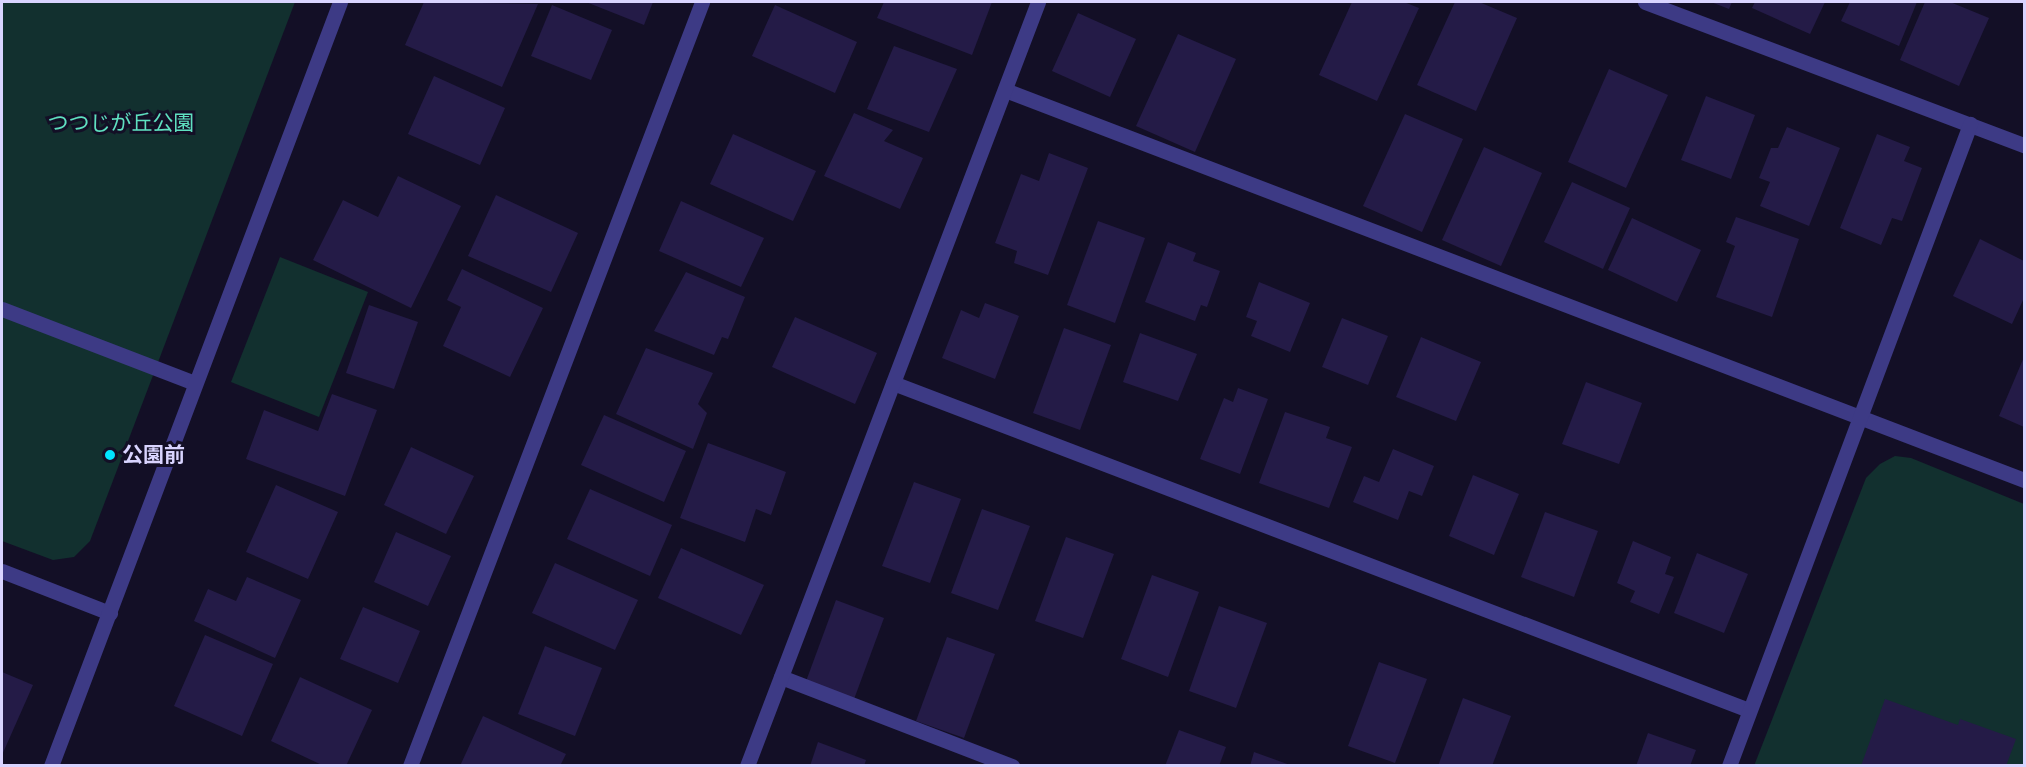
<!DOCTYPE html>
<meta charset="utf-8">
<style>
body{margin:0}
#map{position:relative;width:2026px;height:767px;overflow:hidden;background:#130f26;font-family:"Archivo Narrow","Noto Sans JP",sans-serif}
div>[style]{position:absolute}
.green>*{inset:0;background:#12302f}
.building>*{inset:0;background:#241b47}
.service>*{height:15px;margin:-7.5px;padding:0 7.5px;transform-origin:7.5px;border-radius:7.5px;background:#3d3a85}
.minor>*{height:15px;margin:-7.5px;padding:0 7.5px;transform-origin:7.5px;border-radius:7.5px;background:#3d3a85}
.tertiary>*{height:15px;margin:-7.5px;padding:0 7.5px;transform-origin:7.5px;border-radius:7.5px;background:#3d3a85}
.dots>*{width:16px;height:16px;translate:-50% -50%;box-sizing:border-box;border:3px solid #130f26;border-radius:50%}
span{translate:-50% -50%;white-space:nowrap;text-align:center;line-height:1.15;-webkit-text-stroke:6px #130f26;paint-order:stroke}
.park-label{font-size:21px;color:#5fe0c0}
.poi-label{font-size:21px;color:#d9d4ff;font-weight:700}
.left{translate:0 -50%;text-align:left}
.frame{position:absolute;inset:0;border:3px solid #d9d4ff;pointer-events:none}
</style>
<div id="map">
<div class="green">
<i style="clip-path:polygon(2px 2px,295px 2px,90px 541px,74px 557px,53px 560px,2px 541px)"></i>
<i style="clip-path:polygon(280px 257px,368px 292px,319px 417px,231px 382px)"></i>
<i style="clip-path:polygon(1895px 456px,1911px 458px,2024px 504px,2024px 765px,1754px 766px,1866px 478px,1880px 464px)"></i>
</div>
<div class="building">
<i style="clip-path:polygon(424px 2px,538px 4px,502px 87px,405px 45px)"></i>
<i style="clip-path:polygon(586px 2px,653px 2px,644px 25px)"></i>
<i style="clip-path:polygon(884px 2px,992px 2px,972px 55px,877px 18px)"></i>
<i style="clip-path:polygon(1352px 2px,1404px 2px,1419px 8px,1377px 101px,1319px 75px)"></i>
<i style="clip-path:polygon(1455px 2px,1479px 2px,1517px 18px,1476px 111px,1417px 85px)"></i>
<i style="clip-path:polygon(1711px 2px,1732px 2px,1729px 9px)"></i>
<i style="clip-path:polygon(1755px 2px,1825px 2px,1810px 34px,1752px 8px)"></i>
<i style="clip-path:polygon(1850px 2px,1917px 2px,1899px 46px,1841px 21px)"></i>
<i style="clip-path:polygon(1925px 2px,1950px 2px,1989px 18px,1959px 86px,1900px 60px)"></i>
<i style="clip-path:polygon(552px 5px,612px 30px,591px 80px,531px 56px)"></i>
<i style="clip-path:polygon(775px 5px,857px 42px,835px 93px,752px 56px)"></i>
<i style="clip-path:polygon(1078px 13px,1136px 39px,1110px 97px,1052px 71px)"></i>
<i style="clip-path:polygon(1178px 34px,1236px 59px,1195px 152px,1136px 126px)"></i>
<i style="clip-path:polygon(894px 46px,957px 69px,929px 132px,867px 109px)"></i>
<i style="clip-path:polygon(1609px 69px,1668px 95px,1626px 188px,1568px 162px)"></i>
<i style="clip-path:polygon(434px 76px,505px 108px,480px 165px,408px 134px)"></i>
<i style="clip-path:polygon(1706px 96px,1755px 115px,1731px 179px,1681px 160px)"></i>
<i style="clip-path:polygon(854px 113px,893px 130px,884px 141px,923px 158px,900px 209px,824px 176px)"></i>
<i style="clip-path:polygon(1405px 114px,1463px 139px,1422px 232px,1363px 206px)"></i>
<i style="clip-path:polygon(1787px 127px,1840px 148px,1809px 226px,1760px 206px,1770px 182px,1759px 178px,1771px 148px,1778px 148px)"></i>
<i style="clip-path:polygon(733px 134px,816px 171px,793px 221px,710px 184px)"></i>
<i style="clip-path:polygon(1877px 134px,1910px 147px,1904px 161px,1922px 168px,1902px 221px,1892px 218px,1881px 245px,1840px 228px)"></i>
<i style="clip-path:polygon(1484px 147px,1542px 173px,1501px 266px,1442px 240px)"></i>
<i style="clip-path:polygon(1049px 153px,1088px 168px,1048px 275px,1014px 263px,1017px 251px,995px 243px,1021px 174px,1039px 181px)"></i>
<i style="clip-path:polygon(398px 176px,461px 206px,411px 308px,313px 260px,343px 200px,378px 217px)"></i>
<i style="clip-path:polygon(1572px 182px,1630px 208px,1603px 269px,1544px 242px)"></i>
<i style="clip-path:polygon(496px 195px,578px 233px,551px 292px,468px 256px)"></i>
<i style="clip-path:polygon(681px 201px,764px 238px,741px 287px,659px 251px)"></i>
<i style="clip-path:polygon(1736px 217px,1799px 239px,1772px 317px,1716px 297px,1735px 246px,1726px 242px)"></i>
<i style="clip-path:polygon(1632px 218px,1701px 250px,1677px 302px,1608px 270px)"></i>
<i style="clip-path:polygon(1098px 221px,1145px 238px,1115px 323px,1067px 305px)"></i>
<i style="clip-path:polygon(1980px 239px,2024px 261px,2024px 298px,2012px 324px,1953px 296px)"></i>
<i style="clip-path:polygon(1168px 242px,1196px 253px,1193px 261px,1220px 271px,1207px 307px,1201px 305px,1195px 321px,1145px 302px)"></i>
<i style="clip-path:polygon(462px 269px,543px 308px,510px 377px,443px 346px,461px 307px,447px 300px)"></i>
<i style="clip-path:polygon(686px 272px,745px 297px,728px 339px,722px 337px,714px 355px,654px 331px)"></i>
<i style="clip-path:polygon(1259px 282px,1310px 303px,1290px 352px,1251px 336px,1257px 321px,1246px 317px)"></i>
<i style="clip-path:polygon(985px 303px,1019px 316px,995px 379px,942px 358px,961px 310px,979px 318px)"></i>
<i style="clip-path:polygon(369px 305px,418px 322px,394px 389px,346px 373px)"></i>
<i style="clip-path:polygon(795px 317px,877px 353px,855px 404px,772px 367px)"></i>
<i style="clip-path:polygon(1342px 318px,1388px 336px,1368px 385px,1322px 367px)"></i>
<i style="clip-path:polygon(1064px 328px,1111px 345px,1080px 430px,1033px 413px)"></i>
<i style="clip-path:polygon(1140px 333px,1197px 354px,1178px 401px,1123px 382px)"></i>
<i style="clip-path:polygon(1421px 337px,1481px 362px,1456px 421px,1396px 397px)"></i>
<i style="clip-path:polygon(646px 348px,713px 373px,698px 404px,707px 413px,693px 449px,616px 414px)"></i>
<i style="clip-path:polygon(2024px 357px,2024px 427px,1999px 416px)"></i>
<i style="clip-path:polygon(1586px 382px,1642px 403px,1619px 464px,1562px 444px)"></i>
<i style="clip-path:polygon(1238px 388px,1268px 399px,1240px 474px,1200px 459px,1224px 398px,1233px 402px)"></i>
<i style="clip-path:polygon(332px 394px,377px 410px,345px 496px,246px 459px,264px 410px,318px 431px)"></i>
<i style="clip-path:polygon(1285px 412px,1330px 427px,1326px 438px,1352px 447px,1329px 508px,1259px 483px)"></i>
<i style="clip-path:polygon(604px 415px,686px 451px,664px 502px,581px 465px)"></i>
<i style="clip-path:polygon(708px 443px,786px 472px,771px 515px,756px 509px,745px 542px,680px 518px)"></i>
<i style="clip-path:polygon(411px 447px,474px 476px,446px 534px,384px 505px)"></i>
<i style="clip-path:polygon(1393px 449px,1434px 466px,1422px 496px,1409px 491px,1398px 520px,1353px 502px,1364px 476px,1379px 482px)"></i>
<i style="clip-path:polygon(1473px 475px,1519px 494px,1494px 555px,1449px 536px)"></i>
<i style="clip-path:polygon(914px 482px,961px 499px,930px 583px,882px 566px)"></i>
<i style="clip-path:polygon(276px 485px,338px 512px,308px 579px,246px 552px)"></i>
<i style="clip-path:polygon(590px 489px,672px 525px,650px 576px,567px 539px)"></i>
<i style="clip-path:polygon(982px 509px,1030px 526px,998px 610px,951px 593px)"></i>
<i style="clip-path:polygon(1545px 512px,1598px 531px,1574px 597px,1521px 577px)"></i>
<i style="clip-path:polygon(396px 532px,451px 556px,428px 606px,374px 582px)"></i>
<i style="clip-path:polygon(1066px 537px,1114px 554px,1083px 638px,1035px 621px)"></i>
<i style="clip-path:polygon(1633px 541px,1671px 557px,1665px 574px,1674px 577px,1659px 614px,1630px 602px,1635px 591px,1617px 583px)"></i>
<i style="clip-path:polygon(681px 548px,764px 585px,741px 635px,658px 598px)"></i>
<i style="clip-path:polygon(1697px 553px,1748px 574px,1724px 633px,1674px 613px)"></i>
<i style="clip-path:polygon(555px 563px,638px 600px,615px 650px,532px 613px)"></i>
<i style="clip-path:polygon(1152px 575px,1199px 592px,1168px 677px,1121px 659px)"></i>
<i style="clip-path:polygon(247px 577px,301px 600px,275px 658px,194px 621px,208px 589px,236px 601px)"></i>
<i style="clip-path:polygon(836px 600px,884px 618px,853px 702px,805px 684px)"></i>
<i style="clip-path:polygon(1219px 606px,1267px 623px,1236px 708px,1189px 691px)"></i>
<i style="clip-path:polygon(363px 607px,420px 631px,398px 683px,340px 659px)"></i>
<i style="clip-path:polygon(205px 635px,273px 664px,242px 736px,174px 706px)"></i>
<i style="clip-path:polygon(947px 637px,995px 654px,964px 738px,916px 721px)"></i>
<i style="clip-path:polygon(545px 646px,602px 668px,575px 736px,518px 714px)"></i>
<i style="clip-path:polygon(1379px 662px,1427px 679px,1395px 763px,1348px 746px)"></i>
<i style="clip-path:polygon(2px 672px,33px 685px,2px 755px)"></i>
<i style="clip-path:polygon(300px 677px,372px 710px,346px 766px,324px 766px,271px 741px)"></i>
<i style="clip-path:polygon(1463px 698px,1511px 716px,1492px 766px,1438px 766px)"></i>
<i style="clip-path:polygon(1885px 699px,1958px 725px,1960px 719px,2016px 739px,2006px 766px,1861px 766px)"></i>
<i style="clip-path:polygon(483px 716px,566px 754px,560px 766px,460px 766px)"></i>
<i style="clip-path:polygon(1179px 730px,1226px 747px,1219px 766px,1165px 766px)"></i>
<i style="clip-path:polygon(1648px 733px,1696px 750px,1690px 766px,1636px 766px)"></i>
<i style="clip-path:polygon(818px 742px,866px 760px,864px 766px,810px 766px)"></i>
<i style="clip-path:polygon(1254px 752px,1290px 765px,1290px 766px,1250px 766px)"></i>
</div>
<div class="service">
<i style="left:2px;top:309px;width:207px;rotate:21deg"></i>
</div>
<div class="minor">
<i style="left:1645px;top:2px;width:405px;rotate:20.7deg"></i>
<i style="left:1005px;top:90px;width:1091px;rotate:20.94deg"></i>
<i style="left:893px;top:383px;width:916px;rotate:20.91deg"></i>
<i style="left:2px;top:571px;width:116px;rotate:21.3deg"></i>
<i style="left:781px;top:677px;width:248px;rotate:21.1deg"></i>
<i style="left:410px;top:766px;width:818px;rotate:-69.08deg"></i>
<i style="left:747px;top:766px;width:818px;rotate:-69.15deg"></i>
<i style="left:1729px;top:766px;width:686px;rotate:-69.42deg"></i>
</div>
<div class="tertiary">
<i style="left:51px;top:766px;width:817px;rotate:-69.28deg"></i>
</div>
<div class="dots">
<i style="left:110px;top:455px;background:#00e5ff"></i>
</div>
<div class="park-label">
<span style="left:121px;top:123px">つつじが丘公園</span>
</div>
<div class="poi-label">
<span class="left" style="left:122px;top:455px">公園前</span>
</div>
<div class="frame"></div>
</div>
